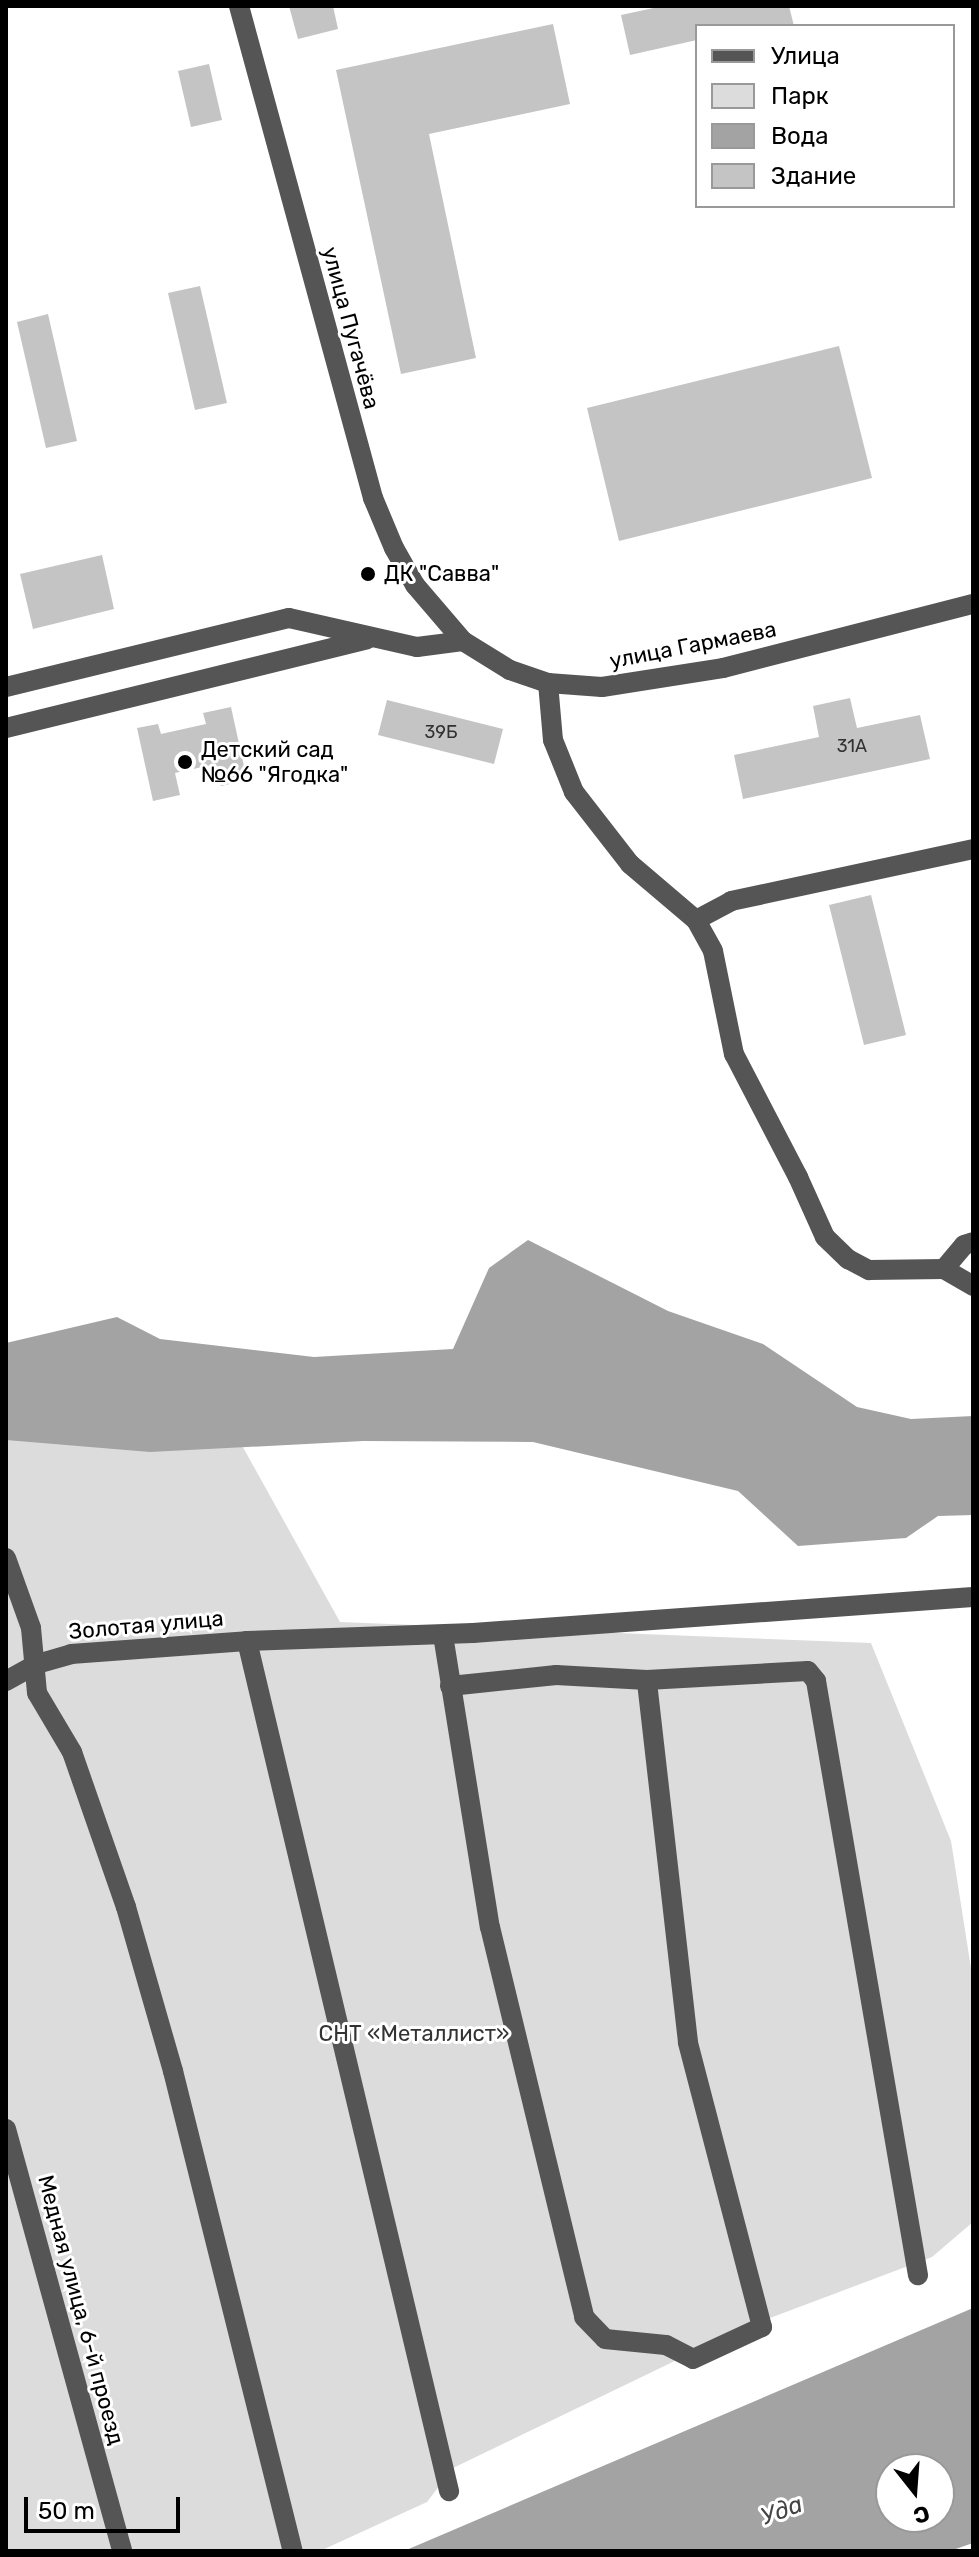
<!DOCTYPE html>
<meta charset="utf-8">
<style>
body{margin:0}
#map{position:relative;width:979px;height:2557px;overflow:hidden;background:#fff;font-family:Rubik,sans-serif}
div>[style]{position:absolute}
.green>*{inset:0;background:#dcdcdc}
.water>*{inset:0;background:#a3a3a3}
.building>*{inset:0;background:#c4c4c4}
.minor>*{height:20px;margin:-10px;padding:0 10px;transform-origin:10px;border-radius:10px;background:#555}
.dots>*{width:22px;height:22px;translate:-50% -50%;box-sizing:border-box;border:4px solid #fff;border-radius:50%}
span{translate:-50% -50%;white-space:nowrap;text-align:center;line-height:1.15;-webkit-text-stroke:6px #fff;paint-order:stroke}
.number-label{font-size:18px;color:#313131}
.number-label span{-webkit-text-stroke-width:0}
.street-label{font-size:22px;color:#000}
.poi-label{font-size:22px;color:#000}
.left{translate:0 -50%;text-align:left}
.park-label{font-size:22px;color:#333}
.water-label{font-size:24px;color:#444;font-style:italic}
.frame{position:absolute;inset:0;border:8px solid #000;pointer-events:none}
.legend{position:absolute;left:695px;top:24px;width:260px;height:184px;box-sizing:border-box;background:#fff;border:2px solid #999;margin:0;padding:10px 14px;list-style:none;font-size:24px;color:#000}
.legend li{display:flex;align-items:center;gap:16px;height:40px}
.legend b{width:40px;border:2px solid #999}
.north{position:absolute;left:875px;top:2453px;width:80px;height:80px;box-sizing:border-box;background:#fff;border:2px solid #999;border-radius:50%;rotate:163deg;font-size:22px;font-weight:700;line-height:32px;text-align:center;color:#000}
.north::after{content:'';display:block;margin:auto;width:28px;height:36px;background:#000;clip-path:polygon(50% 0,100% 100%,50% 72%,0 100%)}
.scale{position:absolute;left:24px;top:2497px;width:156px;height:36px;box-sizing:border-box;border:4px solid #000;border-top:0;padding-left:10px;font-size:24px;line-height:28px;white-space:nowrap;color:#000;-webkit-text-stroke:6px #fff;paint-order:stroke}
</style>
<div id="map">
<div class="green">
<i style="clip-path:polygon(6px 1427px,239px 1440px,340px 1622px,871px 1643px,951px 1841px,973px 1981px,973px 2222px,932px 2257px,741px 2329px,453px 2468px,427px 2502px,320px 2551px,6px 2551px)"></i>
</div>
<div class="water">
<i style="clip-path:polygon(528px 1240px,668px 1311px,763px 1344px,857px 1407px,911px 1419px,973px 1416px,973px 1515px,938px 1516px,906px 1538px,798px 1546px,738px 1491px,533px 1442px,363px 1441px,150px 1452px,6px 1440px,6px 1343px,117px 1317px,160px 1339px,314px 1357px,453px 1349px,489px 1268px)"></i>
<i style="clip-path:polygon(evenodd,973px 2308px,973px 2543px,950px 2551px,404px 2551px,973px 2308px,891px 2469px,939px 2469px,939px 2517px,891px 2517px,891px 2469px)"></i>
</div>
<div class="building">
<i style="clip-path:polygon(289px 6px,333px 6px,338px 29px,298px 39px)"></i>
<i style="clip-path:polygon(663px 6px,789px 6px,794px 26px,697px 26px,697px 40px,630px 55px,621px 15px)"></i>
<i style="clip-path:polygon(553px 24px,570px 104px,429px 134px,476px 358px,401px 374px,336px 70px)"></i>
<i style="clip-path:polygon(209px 64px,222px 120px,191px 127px,178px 71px)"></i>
<i style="clip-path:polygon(200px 286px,227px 403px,195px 410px,168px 293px)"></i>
<i style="clip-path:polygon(48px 314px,77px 441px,46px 448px,17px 322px)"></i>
<i style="clip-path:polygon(839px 346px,872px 478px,619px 541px,587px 408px)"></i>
<i style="clip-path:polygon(102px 555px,114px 609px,33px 629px,20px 574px)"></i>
<i style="clip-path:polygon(850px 698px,857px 728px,920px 715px,930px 759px,743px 799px,734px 755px,819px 737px,813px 706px)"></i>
<i style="clip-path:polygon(387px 700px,503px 729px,494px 764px,378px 735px)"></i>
<i style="clip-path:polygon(231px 707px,247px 780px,221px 786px,216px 764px,175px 773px,180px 795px,153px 801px,137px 728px,158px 724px,161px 734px,206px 724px,203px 713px)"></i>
<i style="clip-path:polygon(871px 895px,906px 1035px,864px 1045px,829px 905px)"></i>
</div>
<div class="minor">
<i style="left:239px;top:6px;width:510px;rotate:74.76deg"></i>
<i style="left:373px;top:498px;width:54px;rotate:67.2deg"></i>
<i style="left:394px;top:548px;width:43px;rotate:60.4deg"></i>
<i style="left:415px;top:585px;width:74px;rotate:49.4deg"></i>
<i style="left:463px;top:641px;width:55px;rotate:31.7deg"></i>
<i style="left:510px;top:670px;width:40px;rotate:18.9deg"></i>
<i style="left:548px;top:683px;width:54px;rotate:4.2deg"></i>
<i style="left:602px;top:687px;width:122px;rotate:-8.9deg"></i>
<i style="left:723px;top:668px;width:258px;rotate:-14.4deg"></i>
<i style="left:548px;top:683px;width:57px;rotate:85deg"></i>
<i style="left:553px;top:740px;width:56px;rotate:68deg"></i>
<i style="left:574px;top:792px;width:91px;rotate:52.1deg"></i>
<i style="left:630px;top:864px;width:87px;rotate:40.3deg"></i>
<i style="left:696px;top:920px;width:35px;rotate:61deg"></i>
<i style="left:713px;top:951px;width:105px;rotate:78.5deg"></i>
<i style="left:734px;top:1054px;width:139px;rotate:62.5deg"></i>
<i style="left:798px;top:1177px;width:66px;rotate:65.8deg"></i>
<i style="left:825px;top:1237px;width:32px;rotate:44deg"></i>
<i style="left:848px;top:1259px;width:24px;rotate:28deg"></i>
<i style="left:869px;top:1270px;width:75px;rotate:-0.8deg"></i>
<i style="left:944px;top:1269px;width:34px;rotate:30deg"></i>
<i style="left:6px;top:687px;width:291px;rotate:-13.7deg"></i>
<i style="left:289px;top:618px;width:131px;rotate:12.8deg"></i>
<i style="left:417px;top:647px;width:46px;rotate:-7.4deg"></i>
<i style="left:6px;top:728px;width:372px;rotate:-13.8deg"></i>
<i style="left:696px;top:920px;width:40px;rotate:-28deg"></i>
<i style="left:731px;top:901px;width:248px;rotate:-12.1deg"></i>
<i style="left:944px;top:1269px;width:31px;rotate:-50deg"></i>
<i style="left:964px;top:1245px;width:9px;rotate:-18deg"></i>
<i style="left:6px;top:1558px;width:74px;rotate:70.3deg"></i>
<i style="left:31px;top:1628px;width:65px;rotate:84.7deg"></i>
<i style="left:37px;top:1693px;width:69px;rotate:59.3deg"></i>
<i style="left:72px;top:1752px;width:164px;rotate:70.8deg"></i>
<i style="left:126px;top:1907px;width:171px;rotate:74deg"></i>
<i style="left:173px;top:2071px;width:495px;rotate:76deg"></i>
<i style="left:443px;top:1635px;width:296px;rotate:80.9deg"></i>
<i style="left:490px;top:1927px;width:401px;rotate:76.4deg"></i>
<i style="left:584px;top:2317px;width:30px;rotate:46deg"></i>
<i style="left:605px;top:2339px;width:61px;rotate:5.6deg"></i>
<i style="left:666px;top:2345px;width:30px;rotate:27deg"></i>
<i style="left:693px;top:2359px;width:76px;rotate:-24.9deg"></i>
<i style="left:762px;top:2327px;width:294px;rotate:-104.6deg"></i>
<i style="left:688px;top:2042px;width:364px;rotate:-96.5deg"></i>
<i style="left:247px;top:1641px;width:874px;rotate:76.63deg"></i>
<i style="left:6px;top:1681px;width:35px;rotate:-29deg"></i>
<i style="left:37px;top:1664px;width:35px;rotate:-16deg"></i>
<i style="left:71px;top:1654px;width:176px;rotate:-4.2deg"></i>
<i style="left:247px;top:1641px;width:226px;rotate:-2deg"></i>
<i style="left:473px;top:1633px;width:501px;rotate:-4.12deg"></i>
<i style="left:450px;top:1686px;width:107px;rotate:-5.9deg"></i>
<i style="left:556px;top:1675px;width:91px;rotate:3.1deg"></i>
<i style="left:647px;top:1680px;width:161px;rotate:-3.2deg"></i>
<i style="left:808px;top:1671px;width:13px;rotate:51deg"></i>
<i style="left:816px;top:1681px;width:603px;rotate:80.26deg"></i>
<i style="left:6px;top:2129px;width:438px;rotate:74.6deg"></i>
</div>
<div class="dots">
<i style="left:368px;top:574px;background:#000"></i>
<i style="left:185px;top:762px;background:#000"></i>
</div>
<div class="number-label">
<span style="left:441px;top:732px">39Б</span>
<span style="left:852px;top:746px">31А</span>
</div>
<div class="street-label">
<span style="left:351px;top:328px;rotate:75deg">улица Пугачёва</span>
<span style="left:693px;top:645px;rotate:-11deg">улица Гармаева</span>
<span style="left:146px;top:1625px;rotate:-5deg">Золотая улица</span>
<span style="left:81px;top:2310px;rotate:75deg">Медная улица, 6-й проезд</span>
</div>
<div class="poi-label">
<span class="left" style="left:384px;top:574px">ДК "Савва"</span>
<span class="left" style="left:201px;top:762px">Детский сад<br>№66 "Ягодка"</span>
</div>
<div class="park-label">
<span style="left:414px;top:2034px">СНТ «Металлист»</span>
</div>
<div class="water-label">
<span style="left:782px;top:2511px;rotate:-20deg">Уда</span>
</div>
<div class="frame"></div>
<ul class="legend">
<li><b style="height:10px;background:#555"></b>Улица</li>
<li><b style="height:22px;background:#dcdcdc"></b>Парк</li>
<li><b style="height:22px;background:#a3a3a3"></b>Вода</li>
<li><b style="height:22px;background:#c4c4c4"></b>Здание</li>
</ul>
<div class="north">С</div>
<div class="scale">50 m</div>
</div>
